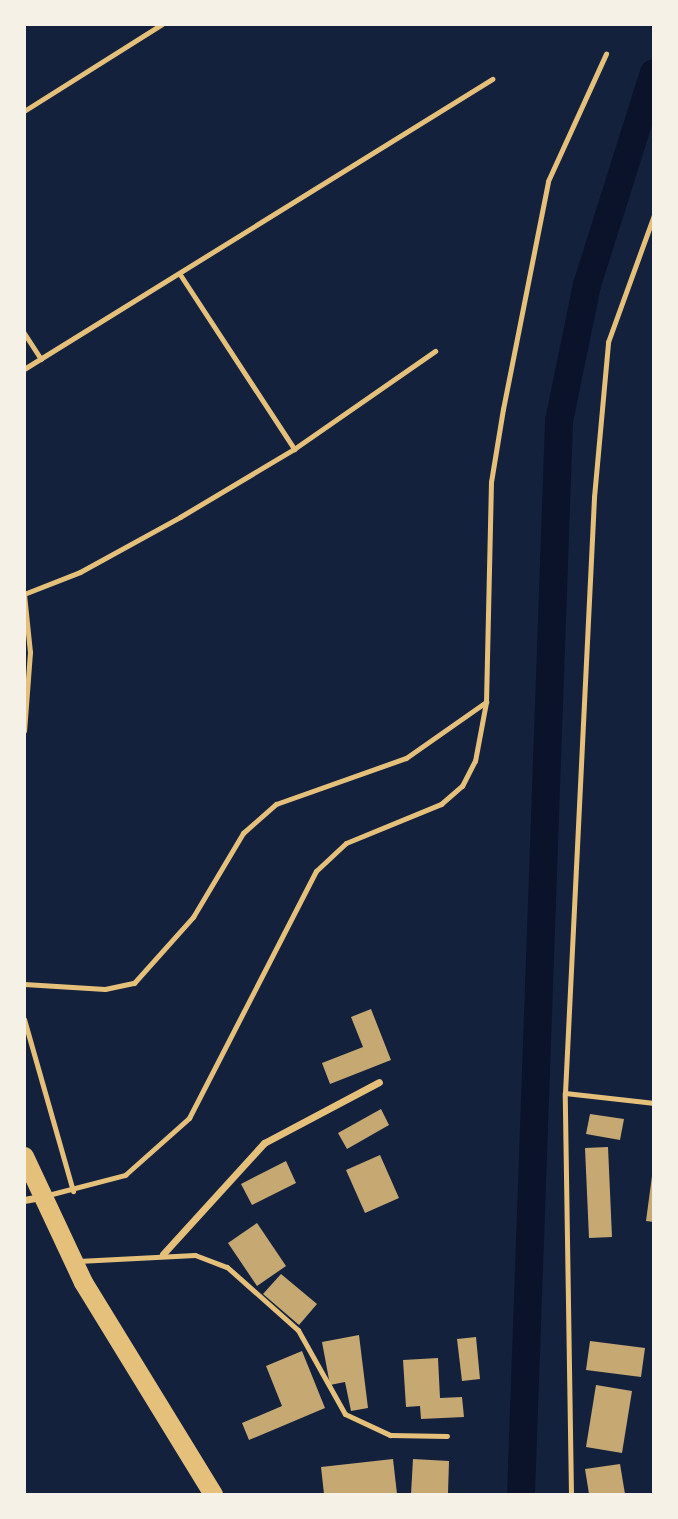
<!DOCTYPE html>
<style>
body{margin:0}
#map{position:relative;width:678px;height:1519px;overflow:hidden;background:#14213d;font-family:Montserrat,sans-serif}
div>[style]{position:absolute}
.canal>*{height:28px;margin:-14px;padding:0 14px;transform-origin:14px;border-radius:14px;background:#0b132b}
.building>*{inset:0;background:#c6a872}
.service>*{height:5px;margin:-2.5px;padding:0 2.5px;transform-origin:2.5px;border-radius:2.5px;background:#e5c07b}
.minor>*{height:7px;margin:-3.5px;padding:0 3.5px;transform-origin:3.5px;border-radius:3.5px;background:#e5c07b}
.trunk>*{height:19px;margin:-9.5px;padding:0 9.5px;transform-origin:9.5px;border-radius:9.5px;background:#e5c07b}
span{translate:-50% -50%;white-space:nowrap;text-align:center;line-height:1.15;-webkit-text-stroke:5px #f6f1e7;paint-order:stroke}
.frame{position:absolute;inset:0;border:26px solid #f6f1e7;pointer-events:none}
</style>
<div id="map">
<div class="canal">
<i style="left:521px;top:1494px;width:1074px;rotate:-87.97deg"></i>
<i style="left:559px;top:421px;width:139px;rotate:-78.4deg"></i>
<i style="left:587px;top:285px;width:222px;rotate:-72.5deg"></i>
</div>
<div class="building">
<i style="clip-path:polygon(371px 1009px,391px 1060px,330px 1084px,322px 1063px,363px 1047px,351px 1017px)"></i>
<i style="clip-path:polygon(381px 1109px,389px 1125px,347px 1149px,338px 1133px)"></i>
<i style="clip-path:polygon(590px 1114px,624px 1119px,620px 1140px,586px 1134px)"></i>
<i style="clip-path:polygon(608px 1147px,612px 1237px,589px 1238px,585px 1148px)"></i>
<i style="clip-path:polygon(380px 1155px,399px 1198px,365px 1213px,346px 1170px)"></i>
<i style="clip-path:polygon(286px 1161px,296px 1183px,252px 1205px,241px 1184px)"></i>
<i style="clip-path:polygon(652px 1176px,654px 1177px,654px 1222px,646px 1221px)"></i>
<i style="clip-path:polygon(257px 1223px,286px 1266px,257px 1286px,228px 1243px)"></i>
<i style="clip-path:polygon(281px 1274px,317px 1304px,299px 1325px,263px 1294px)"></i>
<i style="clip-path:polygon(359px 1335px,368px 1408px,351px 1411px,345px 1382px,330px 1385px,322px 1342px)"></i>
<i style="clip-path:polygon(476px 1337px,480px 1379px,462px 1381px,457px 1339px)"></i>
<i style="clip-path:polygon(590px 1341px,645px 1348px,641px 1377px,586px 1370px)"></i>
<i style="clip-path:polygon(302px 1351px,325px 1408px,249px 1440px,242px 1423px,282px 1406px,266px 1366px)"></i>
<i style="clip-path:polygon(438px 1358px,440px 1398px,462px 1397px,464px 1417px,421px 1419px,420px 1406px,406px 1407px,403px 1360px)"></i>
<i style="clip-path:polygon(596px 1385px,632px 1391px,622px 1453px,586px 1447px)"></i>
<i style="clip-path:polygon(393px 1459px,397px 1494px,324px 1494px,321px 1467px)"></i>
<i style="clip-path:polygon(413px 1459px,449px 1461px,448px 1494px,411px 1494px)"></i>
<i style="clip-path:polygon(620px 1464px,625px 1494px,589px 1494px,585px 1469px)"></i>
</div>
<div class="service">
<i style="left:24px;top:111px;width:163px;rotate:-32.2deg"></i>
<i style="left:181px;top:276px;width:207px;rotate:56.8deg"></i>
<i style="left:24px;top:333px;width:31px;rotate:57deg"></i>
<i style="left:24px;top:369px;width:551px;rotate:-31.78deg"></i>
<i style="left:24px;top:594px;width:60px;rotate:-21.4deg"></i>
<i style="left:80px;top:572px;width:114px;rotate:-28.8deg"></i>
<i style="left:180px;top:517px;width:133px;rotate:-30.8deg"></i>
<i style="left:294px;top:449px;width:172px;rotate:-34.8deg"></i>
<i style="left:24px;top:594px;width:58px;rotate:84.1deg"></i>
<i style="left:30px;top:652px;width:79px;rotate:94.3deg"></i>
<i style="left:24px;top:984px;width:81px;rotate:3.5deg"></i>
<i style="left:105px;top:989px;width:30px;rotate:-12deg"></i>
<i style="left:134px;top:983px;width:89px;rotate:-48.2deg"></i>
<i style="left:193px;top:917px;width:98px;rotate:-59.2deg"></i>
<i style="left:243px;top:833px;width:44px;rotate:-41.3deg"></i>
<i style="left:276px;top:804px;width:138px;rotate:-19.5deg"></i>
<i style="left:406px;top:758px;width:98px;rotate:-35deg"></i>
<i style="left:486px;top:702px;width:220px;rotate:-88.7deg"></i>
<i style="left:491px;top:482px;width:74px;rotate:-80.7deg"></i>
<i style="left:503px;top:409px;width:232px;rotate:-78.8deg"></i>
<i style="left:548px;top:181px;width:140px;rotate:-65.5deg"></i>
<i style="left:24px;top:1019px;width:179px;rotate:74.1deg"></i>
<i style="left:565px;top:1093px;width:90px;rotate:6.4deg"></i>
<i style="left:48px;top:1195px;width:80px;rotate:-14.6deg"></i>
<i style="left:125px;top:1175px;width:86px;rotate:-41.7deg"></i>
<i style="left:189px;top:1118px;width:278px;rotate:-62.8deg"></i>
<i style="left:316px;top:871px;width:41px;rotate:-43deg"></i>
<i style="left:346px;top:843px;width:103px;rotate:-22.3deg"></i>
<i style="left:441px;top:804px;width:28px;rotate:-41deg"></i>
<i style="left:462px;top:786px;width:28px;rotate:-63deg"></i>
<i style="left:475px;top:761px;width:60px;rotate:-79.4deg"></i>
<i style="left:78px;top:1261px;width:117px;rotate:-2.9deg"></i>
<i style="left:195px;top:1255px;width:34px;rotate:21deg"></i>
<i style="left:227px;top:1267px;width:95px;rotate:41.6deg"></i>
<i style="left:298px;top:1330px;width:96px;rotate:60.8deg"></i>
<i style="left:345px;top:1414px;width:50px;rotate:25deg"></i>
<i style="left:390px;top:1435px;width:57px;rotate:1deg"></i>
<i style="left:571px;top:1494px;width:401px;rotate:-90.9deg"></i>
<i style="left:565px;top:1093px;width:597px;rotate:-87.21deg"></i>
<i style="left:594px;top:497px;width:156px;rotate:-84.8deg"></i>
<i style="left:608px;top:342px;width:135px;rotate:-70.1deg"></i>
</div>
<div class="minor">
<i style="left:24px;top:1200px;width:17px;rotate:-10deg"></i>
<i style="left:163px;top:1254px;width:150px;rotate:-47.7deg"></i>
<i style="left:264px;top:1143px;width:130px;rotate:-27.9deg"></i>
</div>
<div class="trunk">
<i style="left:24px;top:1156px;width:139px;rotate:64.9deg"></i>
<i style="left:83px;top:1282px;width:249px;rotate:58.5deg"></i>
</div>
<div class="frame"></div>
</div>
